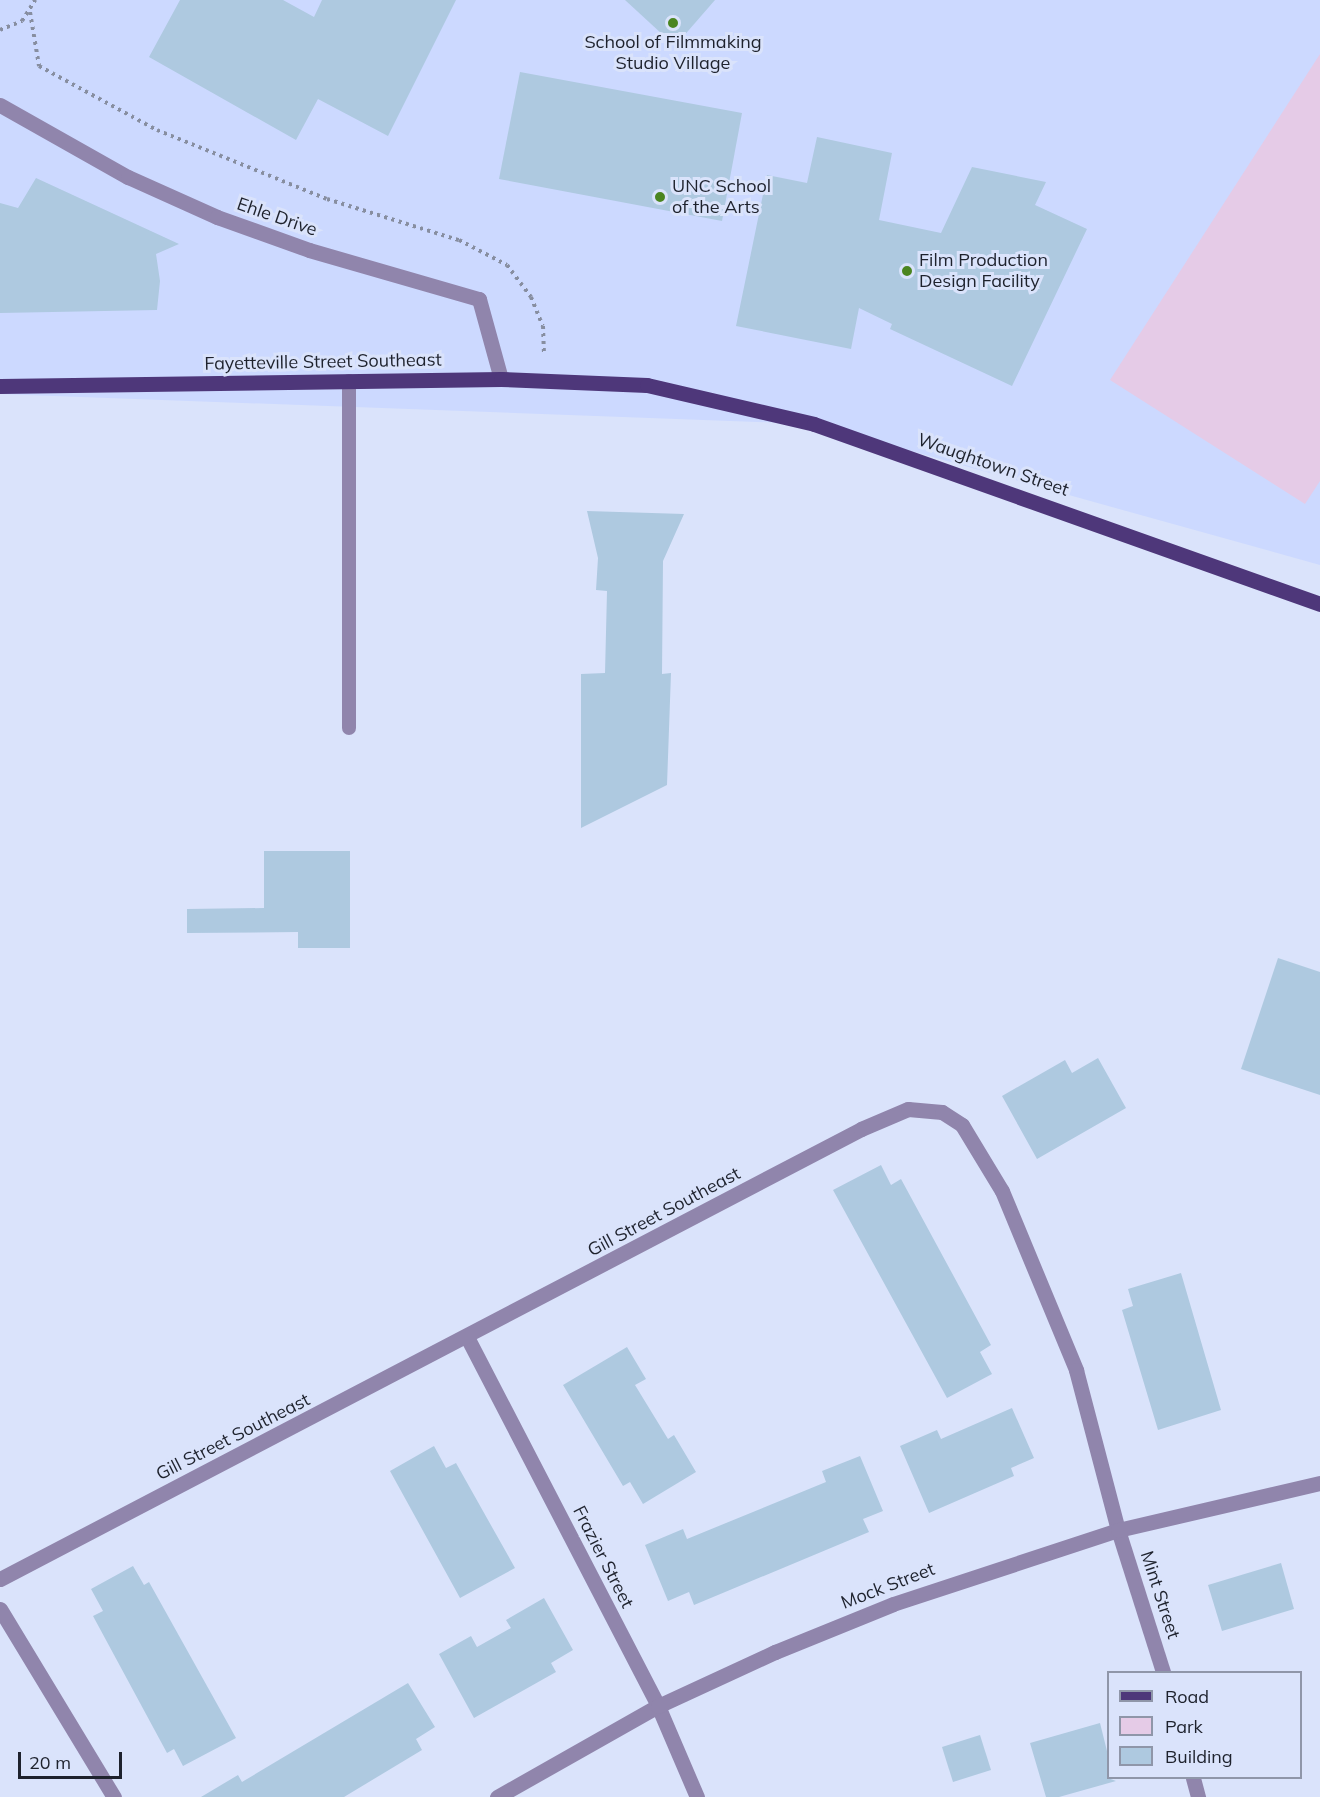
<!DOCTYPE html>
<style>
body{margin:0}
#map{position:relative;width:1320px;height:1797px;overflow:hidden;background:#dae3fb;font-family:Mulish,sans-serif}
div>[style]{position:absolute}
.built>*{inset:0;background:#ccd9ff}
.green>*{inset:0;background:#e5cbe7}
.building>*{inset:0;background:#aec9e0}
.path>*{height:4px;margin-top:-2px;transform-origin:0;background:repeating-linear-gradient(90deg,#878ea0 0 3px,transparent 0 7.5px)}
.lane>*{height:14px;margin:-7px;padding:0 7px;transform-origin:7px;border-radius:7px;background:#9085ac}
.street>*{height:15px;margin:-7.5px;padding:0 7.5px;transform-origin:7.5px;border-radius:7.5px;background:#9085ac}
.primary>*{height:15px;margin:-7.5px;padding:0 7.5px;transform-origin:7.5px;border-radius:7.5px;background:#4e377a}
.dots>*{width:16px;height:16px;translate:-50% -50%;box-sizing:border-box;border:3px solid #dae3fb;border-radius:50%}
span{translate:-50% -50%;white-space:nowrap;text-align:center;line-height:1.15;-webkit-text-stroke:6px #dae3fb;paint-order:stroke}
.poi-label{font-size:18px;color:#1e222d}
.left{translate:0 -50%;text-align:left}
.street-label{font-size:18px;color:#1e222d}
.legend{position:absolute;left:1107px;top:1671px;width:195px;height:108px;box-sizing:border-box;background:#dae3fb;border:2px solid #8f96a9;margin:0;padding:8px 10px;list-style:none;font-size:18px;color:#1e222d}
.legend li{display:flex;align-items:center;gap:12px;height:30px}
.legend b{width:30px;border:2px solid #8f96a9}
.scale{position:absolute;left:18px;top:1752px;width:104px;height:27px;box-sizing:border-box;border:3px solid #1e222d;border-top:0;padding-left:8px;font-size:18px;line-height:21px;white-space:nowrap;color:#1e222d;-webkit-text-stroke:4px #dae3fb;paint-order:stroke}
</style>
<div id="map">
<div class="built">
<i style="clip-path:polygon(0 0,1320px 0,1320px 565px,814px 424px,0 394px)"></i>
</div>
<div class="green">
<i style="clip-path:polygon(1320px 54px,1320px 481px,1305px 504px,1110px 380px)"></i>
</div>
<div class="building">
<i style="clip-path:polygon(180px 0,283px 0,314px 17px,322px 0,456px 0,388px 136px,318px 99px,296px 140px,149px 57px)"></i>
<i style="clip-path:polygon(625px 0,715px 0,675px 46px)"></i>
<i style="clip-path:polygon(520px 72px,742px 113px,722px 221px,499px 179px)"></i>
<i style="clip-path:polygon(817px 137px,892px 153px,879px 220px,941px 233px,972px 167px,1046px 182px,1035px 205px,1087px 229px,1012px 386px,890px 329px,892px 324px,859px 308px,851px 349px,736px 326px,767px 175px,807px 183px)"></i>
<i style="clip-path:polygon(36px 178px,179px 244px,156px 254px,160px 281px,157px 310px,0 313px,0 203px,18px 208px)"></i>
<i style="clip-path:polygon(587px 511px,684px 514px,663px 561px,662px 674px,671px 673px,667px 785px,581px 828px,581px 674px,605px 673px,607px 591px,596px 590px,598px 558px)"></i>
<i style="clip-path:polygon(264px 851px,350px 851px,350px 948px,298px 948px,298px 932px,187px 933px,187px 909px,264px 908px)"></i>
<i style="clip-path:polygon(1278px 958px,1320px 972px,1320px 1095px,1241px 1069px)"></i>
<i style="clip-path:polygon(1098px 1058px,1126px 1108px,1037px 1159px,1002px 1096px,1065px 1060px,1072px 1073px)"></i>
<i style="clip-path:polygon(881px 1165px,891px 1185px,901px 1179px,991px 1345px,980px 1352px,992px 1374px,947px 1398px,833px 1190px)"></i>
<i style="clip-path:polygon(1181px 1273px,1221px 1410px,1158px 1430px,1122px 1310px,1133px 1306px,1128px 1289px)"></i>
<i style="clip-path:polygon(627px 1347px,646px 1379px,635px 1385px,668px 1439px,674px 1435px,696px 1472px,643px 1504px,630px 1482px,623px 1486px,563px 1385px)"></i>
<i style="clip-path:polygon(1012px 1408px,1034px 1458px,1011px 1468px,1014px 1476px,929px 1513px,900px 1446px,937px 1430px,941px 1439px)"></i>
<i style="clip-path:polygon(434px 1446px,446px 1468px,456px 1463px,515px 1568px,460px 1598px,390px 1471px)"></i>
<i style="clip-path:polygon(860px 1456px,883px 1511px,863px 1519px,869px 1532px,694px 1605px,689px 1592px,668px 1601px,645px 1545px,683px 1529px,687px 1539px,826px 1482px,822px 1471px)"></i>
<i style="clip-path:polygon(1281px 1563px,1294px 1609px,1222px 1631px,1208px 1585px)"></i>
<i style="clip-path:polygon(133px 1566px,144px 1585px,149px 1582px,236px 1738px,183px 1766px,174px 1749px,167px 1753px,93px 1616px,103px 1611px,91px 1589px)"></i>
<i style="clip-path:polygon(544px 1598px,573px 1650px,551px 1663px,556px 1672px,474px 1718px,439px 1654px,471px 1636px,477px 1647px,511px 1628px,506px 1620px)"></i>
<i style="clip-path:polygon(408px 1683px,435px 1727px,416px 1739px,422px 1750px,344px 1797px,201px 1797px,238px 1775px,242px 1782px)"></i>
<i style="clip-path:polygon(1100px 1723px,1108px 1755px,1108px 1778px,1116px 1781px,1059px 1797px,1046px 1797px,1030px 1743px)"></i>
<i style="clip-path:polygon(980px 1735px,991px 1770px,953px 1782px,942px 1747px)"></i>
</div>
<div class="path">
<i style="left:30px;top:12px;width:55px;rotate:80.5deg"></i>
<i style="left:39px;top:66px;width:134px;rotate:28.5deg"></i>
<i style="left:157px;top:130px;width:183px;rotate:22.1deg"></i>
<i style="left:327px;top:199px;width:138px;rotate:17.3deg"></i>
<i style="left:459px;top:240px;width:54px;rotate:27.5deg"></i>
<i style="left:507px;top:265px;width:40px;rotate:53deg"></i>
<i style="left:531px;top:297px;width:31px;rotate:68deg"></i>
<i style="left:543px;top:326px;width:30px;rotate:88deg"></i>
<i style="left:0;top:30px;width:24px;rotate:-22deg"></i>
<i style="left:22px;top:21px;width:25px;rotate:-58deg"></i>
</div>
<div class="lane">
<i style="left:349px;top:381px;width:347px;rotate:90deg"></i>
</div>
<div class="street">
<i style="left:0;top:105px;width:147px;rotate:29.4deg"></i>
<i style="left:128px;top:177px;width:98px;rotate:24.2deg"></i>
<i style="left:217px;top:217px;width:98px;rotate:19.7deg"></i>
<i style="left:309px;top:250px;width:177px;rotate:16.1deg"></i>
<i style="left:479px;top:299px;width:83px;rotate:74.6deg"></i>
<i style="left:467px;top:1337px;width:416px;rotate:62.6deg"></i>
<i style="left:658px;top:1706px;width:99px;rotate:66.8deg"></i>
<i style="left:0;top:1579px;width:972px;rotate:-27.59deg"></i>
<i style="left:861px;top:1129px;width:51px;rotate:-23.1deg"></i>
<i style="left:908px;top:1109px;width:34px;rotate:5deg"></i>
<i style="left:942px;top:1112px;width:24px;rotate:33deg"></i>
<i style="left:962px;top:1125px;width:77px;rotate:58.8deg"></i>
<i style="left:1002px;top:1191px;width:194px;rotate:67.5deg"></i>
<i style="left:1076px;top:1370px;width:165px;rotate:75.3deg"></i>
<i style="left:1118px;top:1530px;width:149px;rotate:72.4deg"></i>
<i style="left:0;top:1609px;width:220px;rotate:58.8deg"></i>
<i style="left:1193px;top:1778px;width:20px;rotate:75deg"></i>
<i style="left:497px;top:1797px;width:185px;rotate:-29.5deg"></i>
<i style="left:658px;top:1706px;width:129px;rotate:-24.8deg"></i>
<i style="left:775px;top:1652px;width:127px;rotate:-22.1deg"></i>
<i style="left:893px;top:1604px;width:237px;rotate:-18.2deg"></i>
<i style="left:1118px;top:1530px;width:207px;rotate:-13.1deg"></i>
</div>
<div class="primary">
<i style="left:0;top:386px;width:501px;rotate:-0.8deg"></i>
<i style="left:501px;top:379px;width:146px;rotate:2.4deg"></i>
<i style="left:647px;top:385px;width:171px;rotate:13.1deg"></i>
<i style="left:814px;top:424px;width:537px;rotate:19.58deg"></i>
</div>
<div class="dots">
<i style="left:673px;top:23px;background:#4b8520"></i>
<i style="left:660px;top:197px;background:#4b8520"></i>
<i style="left:907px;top:271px;background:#4b8520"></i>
</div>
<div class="poi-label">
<span style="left:673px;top:53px">School of Filmmaking<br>Studio Village</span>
<span class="left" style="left:672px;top:197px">UNC School<br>of the Arts</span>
<span class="left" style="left:919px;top:271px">Film Production<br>Design Facility</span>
</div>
<div class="street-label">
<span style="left:277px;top:217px;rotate:19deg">Ehle Drive</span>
<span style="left:323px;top:362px;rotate:-1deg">Fayetteville Street Southeast</span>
<span style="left:993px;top:465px;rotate:19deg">Waughtown Street</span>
<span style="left:664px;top:1212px;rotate:-28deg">Gill Street Southeast</span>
<span style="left:233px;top:1437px;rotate:-27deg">Gill Street Southeast</span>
<span style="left:603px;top:1557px;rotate:63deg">Frazier Street</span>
<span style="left:888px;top:1586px;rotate:-21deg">Mock Street</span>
<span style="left:1160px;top:1595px;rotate:72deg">Mint Street</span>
</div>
<ul class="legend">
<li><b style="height:8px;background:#4e377a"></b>Road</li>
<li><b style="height:16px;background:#e5cbe7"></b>Park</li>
<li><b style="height:16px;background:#aec9e0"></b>Building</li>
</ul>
<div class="scale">20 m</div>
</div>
